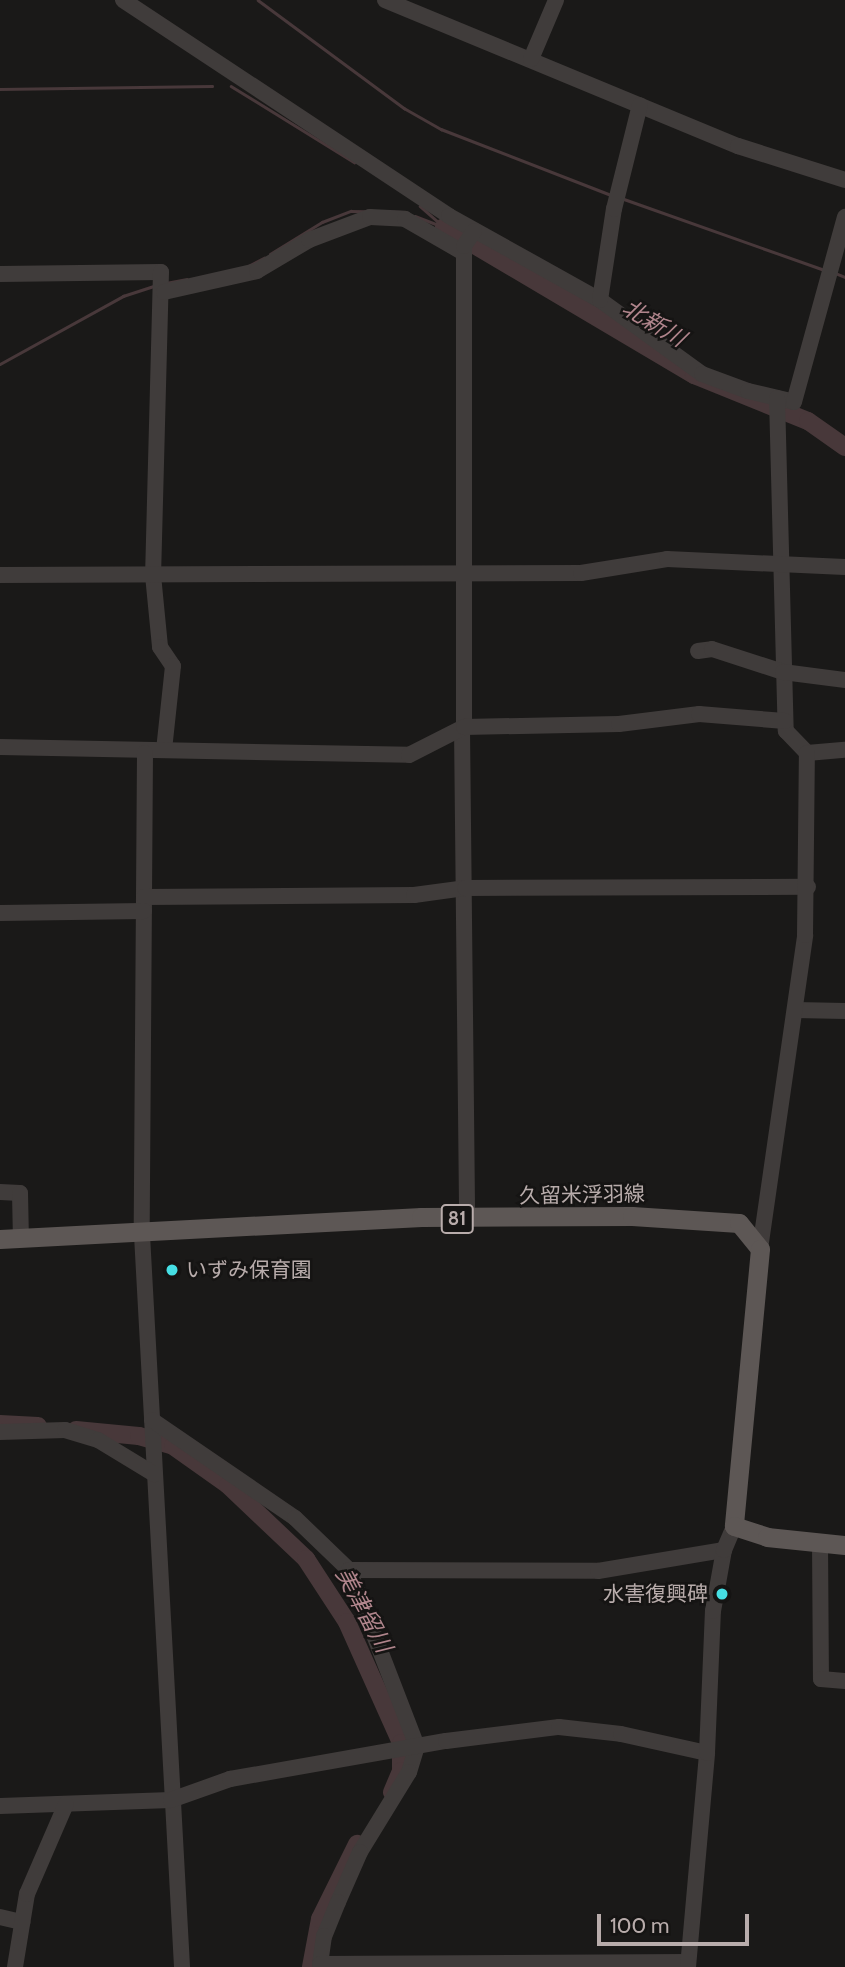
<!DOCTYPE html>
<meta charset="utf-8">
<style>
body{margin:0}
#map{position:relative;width:845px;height:1967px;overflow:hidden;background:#1a1918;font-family:Cabin,"Noto Sans JP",sans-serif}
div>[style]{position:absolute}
.stream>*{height:2.5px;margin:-1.25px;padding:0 1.25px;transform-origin:1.25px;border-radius:1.25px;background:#48383a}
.river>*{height:18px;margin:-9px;padding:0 9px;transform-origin:9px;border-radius:9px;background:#48383a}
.minor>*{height:16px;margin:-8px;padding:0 8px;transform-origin:8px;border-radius:8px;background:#403c3b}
.major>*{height:19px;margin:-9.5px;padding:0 9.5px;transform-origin:9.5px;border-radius:9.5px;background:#5d5755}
.dots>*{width:19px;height:19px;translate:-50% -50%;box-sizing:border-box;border:4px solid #151413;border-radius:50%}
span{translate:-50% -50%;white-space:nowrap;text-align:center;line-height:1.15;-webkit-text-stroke:5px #151413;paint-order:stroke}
.shield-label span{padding:2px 5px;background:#151413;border:2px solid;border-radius:5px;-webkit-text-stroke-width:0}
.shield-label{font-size:19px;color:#b8acab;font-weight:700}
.street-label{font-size:21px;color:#b8acab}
.poi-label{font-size:21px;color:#b8acab}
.left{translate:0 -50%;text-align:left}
.right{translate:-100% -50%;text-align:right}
.water-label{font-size:23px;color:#b0858c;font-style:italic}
.scale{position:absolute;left:597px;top:1914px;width:152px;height:32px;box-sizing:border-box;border:4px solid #b8acab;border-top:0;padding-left:9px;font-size:21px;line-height:24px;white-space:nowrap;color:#b8acab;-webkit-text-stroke:5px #151413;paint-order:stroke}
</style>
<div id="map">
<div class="stream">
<i style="left:258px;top:0;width:182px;rotate:36.5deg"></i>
<i style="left:404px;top:108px;width:43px;rotate:29.6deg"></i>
<i style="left:441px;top:129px;width:182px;rotate:21.2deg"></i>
<i style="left:231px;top:86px;width:145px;rotate:31.7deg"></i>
<i style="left:0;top:89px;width:212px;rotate:-0.8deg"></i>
<i style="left:624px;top:199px;width:213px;rotate:19.5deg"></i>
<i style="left:420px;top:206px;width:29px;rotate:41deg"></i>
<i style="left:415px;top:216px;width:31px;rotate:21deg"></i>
<i style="left:270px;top:254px;width:61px;rotate:-31.6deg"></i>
<i style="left:322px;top:222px;width:31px;rotate:-21deg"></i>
<i style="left:351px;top:211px;width:54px;rotate:1.1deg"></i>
<i style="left:248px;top:266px;width:18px;rotate:-27deg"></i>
<i style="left:835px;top:273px;width:11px;rotate:22deg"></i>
<i style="left:166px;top:283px;width:21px;rotate:-11deg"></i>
<i style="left:0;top:364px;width:141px;rotate:-28.9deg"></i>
<i style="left:123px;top:296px;width:35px;rotate:-18deg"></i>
</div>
<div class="river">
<i style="left:444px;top:227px;width:291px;rotate:30.6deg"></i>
<i style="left:694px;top:375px;width:123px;rotate:22deg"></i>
<i style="left:808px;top:421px;width:45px;rotate:35.1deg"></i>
<i style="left:0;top:1424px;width:38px;rotate:3deg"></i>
<i style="left:76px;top:1430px;width:63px;rotate:5.4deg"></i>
<i style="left:139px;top:1436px;width:35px;rotate:16deg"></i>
<i style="left:173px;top:1446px;width:67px;rotate:35.3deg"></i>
<i style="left:228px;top:1485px;width:108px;rotate:43.5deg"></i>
<i style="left:306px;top:1559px;width:75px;rotate:56.9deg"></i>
<i style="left:347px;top:1622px;width:133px;rotate:65.9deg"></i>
<i style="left:401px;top:1743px;width:28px;rotate:90deg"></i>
<i style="left:401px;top:1771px;width:23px;rotate:113deg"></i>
<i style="left:311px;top:1967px;width:49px;rotate:-79.4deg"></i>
<i style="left:320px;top:1919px;width:84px;rotate:-63.7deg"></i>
</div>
<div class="minor">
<i style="left:123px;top:0;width:391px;rotate:33.5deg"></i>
<i style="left:449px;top:216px;width:173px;rotate:29.1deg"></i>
<i style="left:600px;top:300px;width:126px;rotate:36deg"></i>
<i style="left:702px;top:374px;width:49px;rotate:20.3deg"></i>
<i style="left:748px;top:391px;width:47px;rotate:13.4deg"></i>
<i style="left:794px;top:402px;width:192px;rotate:-74.6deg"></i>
<i style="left:385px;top:0;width:382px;rotate:22.5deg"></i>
<i style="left:738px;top:146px;width:112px;rotate:17.6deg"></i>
<i style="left:531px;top:59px;width:64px;rotate:-67deg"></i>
<i style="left:0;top:274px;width:161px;rotate:-0.7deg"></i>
<i style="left:161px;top:272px;width:303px;rotate:91.5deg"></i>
<i style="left:153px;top:575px;width:72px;rotate:84.4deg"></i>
<i style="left:160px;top:647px;width:23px;rotate:56deg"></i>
<i style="left:173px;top:666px;width:84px;rotate:96.1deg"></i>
<i style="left:164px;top:292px;width:95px;rotate:-12.7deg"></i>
<i style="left:257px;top:271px;width:61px;rotate:-30.8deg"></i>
<i style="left:309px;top:240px;width:65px;rotate:-20.7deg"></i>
<i style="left:370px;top:217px;width:35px;rotate:3deg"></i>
<i style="left:405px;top:219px;width:68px;rotate:30deg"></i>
<i style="left:600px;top:300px;width:92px;rotate:-81.3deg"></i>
<i style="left:614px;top:209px;width:107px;rotate:-76deg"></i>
<i style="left:777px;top:398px;width:333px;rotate:88.5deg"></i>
<i style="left:786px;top:731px;width:30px;rotate:46deg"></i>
<i style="left:807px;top:753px;width:38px;rotate:-5deg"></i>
<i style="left:0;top:575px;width:581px;rotate:-0.2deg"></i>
<i style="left:581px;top:573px;width:87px;rotate:-9.2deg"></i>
<i style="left:667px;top:559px;width:178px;rotate:2.6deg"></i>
<i style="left:698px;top:651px;width:14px;rotate:-8deg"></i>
<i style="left:712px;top:649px;width:75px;rotate:17.9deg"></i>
<i style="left:783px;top:672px;width:63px;rotate:7.4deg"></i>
<i style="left:464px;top:727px;width:481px;rotate:-90deg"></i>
<i style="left:464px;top:246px;width:18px;rotate:-56deg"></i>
<i style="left:462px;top:728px;width:492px;rotate:89.4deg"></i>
<i style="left:0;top:747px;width:409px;rotate:1.1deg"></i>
<i style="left:409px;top:755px;width:62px;rotate:-27deg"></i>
<i style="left:464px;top:727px;width:155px;rotate:-1.1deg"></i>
<i style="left:619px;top:724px;width:81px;rotate:-7.1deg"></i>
<i style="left:699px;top:714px;width:86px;rotate:4.7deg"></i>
<i style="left:145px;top:753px;width:482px;rotate:90.4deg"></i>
<i style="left:142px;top:1235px;width:733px;rotate:86.87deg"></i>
<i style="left:144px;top:897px;width:270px;rotate:-0.4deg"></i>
<i style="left:414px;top:895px;width:51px;rotate:-7.8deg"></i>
<i style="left:465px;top:888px;width:343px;rotate:-0.2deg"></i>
<i style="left:0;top:913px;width:144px;rotate:-0.8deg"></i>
<i style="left:795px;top:1010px;width:50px;rotate:1.1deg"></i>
<i style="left:0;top:1192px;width:20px;rotate:3deg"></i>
<i style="left:20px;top:1193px;width:46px;rotate:88.8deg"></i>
<i style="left:760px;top:1249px;width:317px;rotate:-81.8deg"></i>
<i style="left:805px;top:935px;width:182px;rotate:-89.4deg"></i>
<i style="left:152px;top:1420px;width:173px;rotate:34.4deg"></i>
<i style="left:295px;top:1518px;width:75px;rotate:43.9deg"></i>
<i style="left:349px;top:1570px;width:189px;rotate:68.9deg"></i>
<i style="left:417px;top:1746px;width:27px;rotate:107deg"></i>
<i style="left:409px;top:1772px;width:94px;rotate:121.5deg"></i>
<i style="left:360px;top:1852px;width:55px;rotate:113.7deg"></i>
<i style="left:338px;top:1902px;width:37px;rotate:112deg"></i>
<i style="left:324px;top:1936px;width:28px;rotate:98deg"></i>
<i style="left:320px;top:1964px;width:368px;rotate:-0.3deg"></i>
<i style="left:0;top:1432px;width:65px;rotate:-1.8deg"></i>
<i style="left:65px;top:1430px;width:34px;rotate:17deg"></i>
<i style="left:98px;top:1440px;width:66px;rotate:31.3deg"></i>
<i style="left:820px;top:1542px;width:137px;rotate:89.6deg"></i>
<i style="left:821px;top:1679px;width:24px;rotate:5deg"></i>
<i style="left:349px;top:1570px;width:249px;rotate:0.2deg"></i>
<i style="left:598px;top:1571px;width:128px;rotate:-9.5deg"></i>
<i style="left:0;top:1806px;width:171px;rotate:-2deg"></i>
<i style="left:171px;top:1800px;width:63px;rotate:-19.6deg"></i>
<i style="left:230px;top:1779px;width:219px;rotate:-10deg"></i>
<i style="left:446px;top:1741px;width:114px;rotate:-7.1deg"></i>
<i style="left:559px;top:1727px;width:62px;rotate:6.4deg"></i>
<i style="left:621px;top:1734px;width:88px;rotate:12.5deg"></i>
<i style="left:0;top:1917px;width:23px;rotate:13deg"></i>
<i style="left:15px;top:1967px;width:74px;rotate:-80.7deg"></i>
<i style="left:27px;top:1894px;width:98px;rotate:-66.6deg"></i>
<i style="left:688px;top:1967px;width:215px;rotate:-84.9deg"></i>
<i style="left:707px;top:1753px;width:142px;rotate:-87.6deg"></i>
<i style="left:713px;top:1611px;width:62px;rotate:-79.8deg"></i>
<i style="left:724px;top:1550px;width:26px;rotate:-67deg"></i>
</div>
<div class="major">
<i style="left:0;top:1239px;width:422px;rotate:-3deg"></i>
<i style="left:421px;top:1217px;width:211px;rotate:-0.3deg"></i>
<i style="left:632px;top:1216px;width:107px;rotate:3.7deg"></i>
<i style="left:739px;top:1223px;width:33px;rotate:51deg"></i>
<i style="left:760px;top:1249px;width:278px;rotate:95.4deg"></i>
<i style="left:734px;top:1526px;width:35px;rotate:18deg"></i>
<i style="left:767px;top:1537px;width:78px;rotate:5.9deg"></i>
</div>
<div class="dots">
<i style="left:172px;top:1270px;background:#46dfe4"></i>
<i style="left:722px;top:1594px;background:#46dfe4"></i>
</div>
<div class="shield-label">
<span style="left:457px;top:1219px">81</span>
</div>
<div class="street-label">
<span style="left:582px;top:1195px;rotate:-1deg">久留米浮羽線</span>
</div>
<div class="poi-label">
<span class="left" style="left:186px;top:1270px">いずみ保育園</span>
<span class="right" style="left:708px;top:1594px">水害復興碑</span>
</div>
<div class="water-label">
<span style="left:654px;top:323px;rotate:31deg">北新川</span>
<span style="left:364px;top:1610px;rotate:62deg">美津留川</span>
</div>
<div class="scale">100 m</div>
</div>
